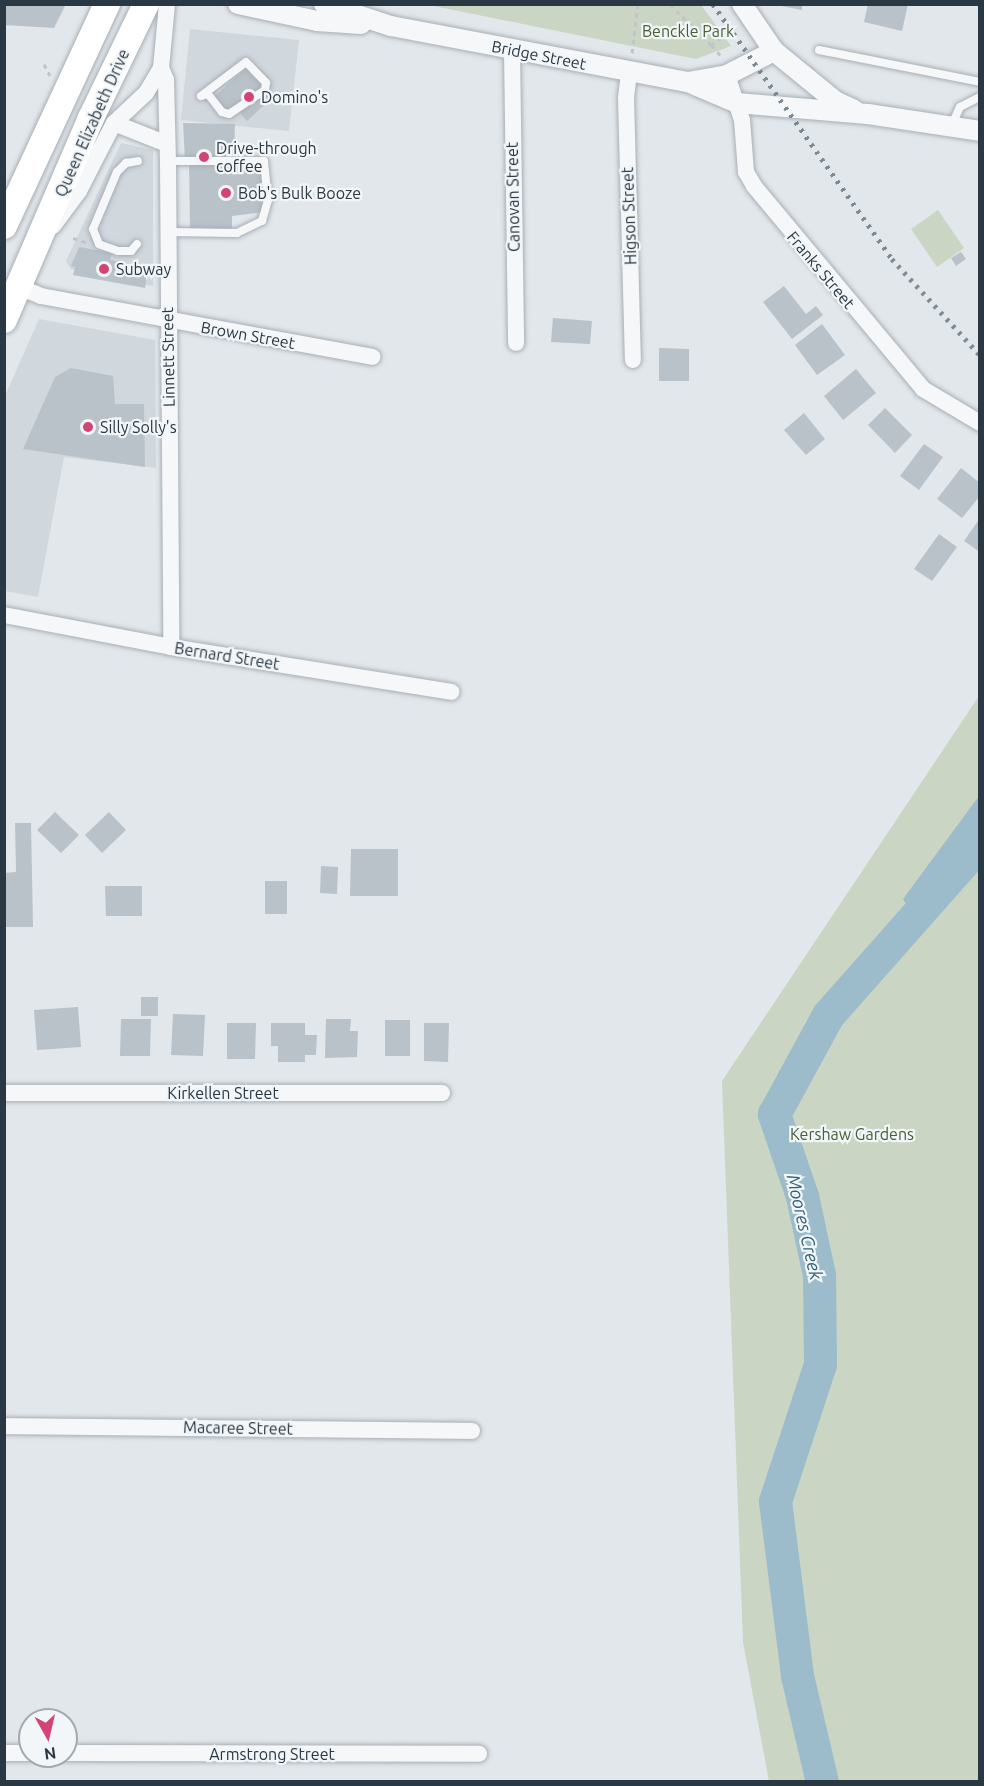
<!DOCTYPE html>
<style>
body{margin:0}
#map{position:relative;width:984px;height:1786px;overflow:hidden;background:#e2e7eb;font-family:Ubuntu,sans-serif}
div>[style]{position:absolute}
.built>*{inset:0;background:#d0d7dd}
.green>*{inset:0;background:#cbd5c3}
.water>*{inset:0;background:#9cbccc}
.river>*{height:33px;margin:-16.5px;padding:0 16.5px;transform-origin:16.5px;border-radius:16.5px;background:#9cbccc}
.building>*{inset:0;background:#b9c2c9}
.path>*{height:3px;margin-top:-1.5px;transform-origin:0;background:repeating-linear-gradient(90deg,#c0c5ca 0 4.5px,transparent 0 9px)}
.roads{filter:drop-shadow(0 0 2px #a7afb6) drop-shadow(0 0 2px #a7afb6)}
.service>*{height:8px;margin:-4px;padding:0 4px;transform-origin:4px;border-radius:4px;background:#f5f7f9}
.minor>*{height:16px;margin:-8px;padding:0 8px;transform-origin:8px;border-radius:8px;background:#f5f7f9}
.tertiary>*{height:20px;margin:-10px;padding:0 10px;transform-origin:10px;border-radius:10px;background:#f5f7f9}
.primary>*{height:26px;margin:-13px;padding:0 13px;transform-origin:13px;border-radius:13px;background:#fff}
.rail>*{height:4.5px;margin-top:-2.25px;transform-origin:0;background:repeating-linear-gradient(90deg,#7b8a95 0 3px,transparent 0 9px)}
.dots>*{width:16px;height:16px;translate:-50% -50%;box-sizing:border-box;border:3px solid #f2f6f8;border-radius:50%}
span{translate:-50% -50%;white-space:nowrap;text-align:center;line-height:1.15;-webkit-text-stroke:4.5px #f2f6f8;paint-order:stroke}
.park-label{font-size:16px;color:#466036}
.street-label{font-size:16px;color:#2a3844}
.poi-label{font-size:16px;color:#2a3844}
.left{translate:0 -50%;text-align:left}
.water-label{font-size:18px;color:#325f7a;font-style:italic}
.frame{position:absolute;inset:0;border:6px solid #2a3844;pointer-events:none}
.north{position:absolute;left:18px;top:1708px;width:60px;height:60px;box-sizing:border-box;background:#f2f6f8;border:2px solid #a2aab0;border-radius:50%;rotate:172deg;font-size:16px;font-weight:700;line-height:24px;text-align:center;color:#2a3844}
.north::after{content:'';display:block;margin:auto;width:21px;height:27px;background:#d34474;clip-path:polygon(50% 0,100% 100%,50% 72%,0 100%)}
</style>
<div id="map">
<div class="built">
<i style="clip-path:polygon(190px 29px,299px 40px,289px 131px,181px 120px)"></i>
<i style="clip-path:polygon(121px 143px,153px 150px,153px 286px,71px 269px,66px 261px)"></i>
<i style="clip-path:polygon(39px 319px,155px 340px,156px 468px,64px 457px,38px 597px,5px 591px,5px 396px)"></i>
</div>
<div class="green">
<i style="clip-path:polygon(429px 5px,701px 5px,731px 46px,696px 59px)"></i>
<i style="clip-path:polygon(938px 210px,964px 248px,937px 267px,911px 229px)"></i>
<i style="clip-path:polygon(979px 696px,979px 1781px,769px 1781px,743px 1642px,722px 1081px)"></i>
</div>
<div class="water">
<i style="clip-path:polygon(979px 796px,979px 863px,918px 923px,903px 899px)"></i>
</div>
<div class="river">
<i style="left:822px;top:1782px;width:110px;rotate:-103.2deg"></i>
<i style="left:797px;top:1675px;width:175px;rotate:-97.2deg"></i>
<i style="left:775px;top:1501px;width:144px;rotate:-71.8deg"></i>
<i style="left:820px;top:1364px;width:89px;rotate:-90.6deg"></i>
<i style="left:819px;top:1275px;width:81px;rotate:-102.1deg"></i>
<i style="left:802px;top:1196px;width:87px;rotate:-108.9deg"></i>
<i style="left:774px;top:1114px;width:113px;rotate:-61.4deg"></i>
<i style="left:828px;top:1015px;width:230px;rotate:-48.5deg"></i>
</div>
<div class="building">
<i style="clip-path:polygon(4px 4px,66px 4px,54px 28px,4px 25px)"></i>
<i style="clip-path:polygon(771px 4px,802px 4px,802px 10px)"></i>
<i style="clip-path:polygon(868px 4px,908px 4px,902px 31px,864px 22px)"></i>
<i style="clip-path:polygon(247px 67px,273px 97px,247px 121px,235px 107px,228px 113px,214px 97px)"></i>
<i style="clip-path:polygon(183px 123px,235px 124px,234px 161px,255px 161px,263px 173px,263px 212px,232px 216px,232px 229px,190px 229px,189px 161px,185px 161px)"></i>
<i style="clip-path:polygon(79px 247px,112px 253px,110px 260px,135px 265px,133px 272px,147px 275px,145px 288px,73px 275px,75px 267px,71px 266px)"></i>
<i style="clip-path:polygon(961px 252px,966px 259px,956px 266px,951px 258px)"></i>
<i style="clip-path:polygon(784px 286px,806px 314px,816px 306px,823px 315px,792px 339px,763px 302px)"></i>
<i style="clip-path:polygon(553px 318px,592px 321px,590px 344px,551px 342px)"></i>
<i style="clip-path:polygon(822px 324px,845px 355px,817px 375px,795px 345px)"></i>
<i style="clip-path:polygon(659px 348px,689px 349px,689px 381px,659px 381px)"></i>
<i style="clip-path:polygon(71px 368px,113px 376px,115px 404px,144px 404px,145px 467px,23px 449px,55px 377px)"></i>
<i style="clip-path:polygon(856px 369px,876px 393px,843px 420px,824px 396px)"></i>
<i style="clip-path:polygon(885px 408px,912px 435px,895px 453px,868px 425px)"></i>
<i style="clip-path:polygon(804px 413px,825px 439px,806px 455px,784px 430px)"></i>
<i style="clip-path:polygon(924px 444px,943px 457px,919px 490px,900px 476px)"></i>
<i style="clip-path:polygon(961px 468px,980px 483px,980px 496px,962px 518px,937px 499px)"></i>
<i style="clip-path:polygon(980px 518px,980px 552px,964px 541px)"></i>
<i style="clip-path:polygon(939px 534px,957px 547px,932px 581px,914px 569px)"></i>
<i style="clip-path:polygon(55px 812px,79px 835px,61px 853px,37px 830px)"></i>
<i style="clip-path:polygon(109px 812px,126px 830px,102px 853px,85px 835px)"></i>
<i style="clip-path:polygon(15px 823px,31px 823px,33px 927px,4px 927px,4px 873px,16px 872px)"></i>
<i style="clip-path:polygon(351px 849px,398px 849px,398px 896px,350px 896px)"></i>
<i style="clip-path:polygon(321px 866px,338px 867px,337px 894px,320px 893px)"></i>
<i style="clip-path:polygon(265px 881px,287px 881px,287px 914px,265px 914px)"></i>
<i style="clip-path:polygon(105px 886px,142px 886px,142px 916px,106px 916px)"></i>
<i style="clip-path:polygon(141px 997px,158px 997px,158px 1016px,141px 1016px)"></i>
<i style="clip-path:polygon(78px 1007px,81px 1047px,37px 1050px,34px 1010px)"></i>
<i style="clip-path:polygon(173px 1014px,205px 1015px,203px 1056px,171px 1055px)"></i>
<i style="clip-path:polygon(121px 1019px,151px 1019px,150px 1056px,120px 1056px)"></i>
<i style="clip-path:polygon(326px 1019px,351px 1019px,350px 1031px,358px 1031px,357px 1057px,325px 1058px)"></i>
<i style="clip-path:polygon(385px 1020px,410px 1020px,410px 1056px,385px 1056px)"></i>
<i style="clip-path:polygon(227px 1023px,256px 1023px,255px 1059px,227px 1059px)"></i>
<i style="clip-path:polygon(271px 1023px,305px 1023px,305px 1035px,317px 1035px,316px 1055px,305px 1055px,305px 1062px,278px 1062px,278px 1046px,271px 1046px)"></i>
<i style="clip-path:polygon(424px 1023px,449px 1023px,448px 1062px,424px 1061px)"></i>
</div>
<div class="path">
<i style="left:670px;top:4px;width:58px;rotate:45deg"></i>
<i style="left:711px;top:45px;width:31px;rotate:-36deg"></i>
<i style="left:711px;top:45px;width:16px;rotate:47deg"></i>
<i style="left:632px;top:53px;width:49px;rotate:-83deg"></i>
<i style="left:44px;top:64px;width:13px;rotate:63deg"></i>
<i style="left:73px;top:238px;width:14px;rotate:17deg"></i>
</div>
<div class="roads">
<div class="service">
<i style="left:819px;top:50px;width:164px;rotate:11.2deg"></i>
<i style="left:246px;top:62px;width:29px;rotate:46deg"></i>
<i style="left:266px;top:83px;width:7px;rotate:98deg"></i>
<i style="left:265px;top:90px;width:43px;rotate:146.3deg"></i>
<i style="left:229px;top:114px;width:7px;rotate:-164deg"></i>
<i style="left:222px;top:112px;width:23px;rotate:-128deg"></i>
<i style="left:208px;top:94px;width:7px;rotate:164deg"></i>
<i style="left:201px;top:96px;width:56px;rotate:-37.1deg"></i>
<i style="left:951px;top:127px;width:22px;rotate:-66deg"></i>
<i style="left:960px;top:107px;width:22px;rotate:-27deg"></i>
<i style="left:167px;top:232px;width:70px;rotate:0.8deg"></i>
<i style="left:237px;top:233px;width:28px;rotate:-26deg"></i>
<i style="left:262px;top:221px;width:22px;rotate:-74deg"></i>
<i style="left:268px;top:200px;width:39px;rotate:-96deg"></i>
<i style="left:264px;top:161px;width:96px;rotate:180deg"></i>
<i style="left:137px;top:244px;width:9px;rotate:131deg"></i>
<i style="left:131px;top:251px;width:13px;rotate:180deg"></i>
<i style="left:118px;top:251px;width:20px;rotate:-160deg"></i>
<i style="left:99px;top:244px;width:16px;rotate:-112deg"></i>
<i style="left:93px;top:229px;width:62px;rotate:-67.2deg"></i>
<i style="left:117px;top:172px;width:13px;rotate:-45deg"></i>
<i style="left:126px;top:163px;width:12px;rotate:-9deg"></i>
</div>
<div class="minor">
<i style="left:512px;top:50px;width:293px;rotate:89.2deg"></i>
<i style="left:161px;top:68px;width:13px;rotate:67deg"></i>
<i style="left:166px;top:80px;width:81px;rotate:88.6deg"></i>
<i style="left:168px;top:161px;width:486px;rotate:89.6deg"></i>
<i style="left:629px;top:73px;width:24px;rotate:97deg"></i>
<i style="left:626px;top:97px;width:263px;rotate:88.5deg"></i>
<i style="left:727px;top:75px;width:47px;rotate:71.6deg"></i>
<i style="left:742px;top:120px;width:52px;rotate:85.6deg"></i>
<i style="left:746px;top:172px;width:16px;rotate:60deg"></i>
<i style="left:754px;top:186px;width:264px;rotate:50.2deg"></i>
<i style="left:923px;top:389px;width:66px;rotate:30.8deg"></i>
<i style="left:114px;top:123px;width:57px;rotate:21.6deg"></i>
<i style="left:53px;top:226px;width:44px;rotate:-53.4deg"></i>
<i style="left:79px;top:191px;width:76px;rotate:-62.8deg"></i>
<i style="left:114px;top:123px;width:44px;rotate:-43.2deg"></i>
<i style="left:146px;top:93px;width:29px;rotate:-59deg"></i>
<i style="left:161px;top:68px;width:64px;rotate:-84.6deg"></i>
<i style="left:19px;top:287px;width:24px;rotate:22deg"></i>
<i style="left:41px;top:296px;width:337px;rotate:10.4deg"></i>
<i style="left:4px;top:615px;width:170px;rotate:10.8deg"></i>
<i style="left:171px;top:647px;width:284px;rotate:9.1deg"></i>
<i style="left:4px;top:1093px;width:438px"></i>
<i style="left:4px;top:1426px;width:468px;rotate:0.6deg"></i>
<i style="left:4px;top:1753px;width:26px"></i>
<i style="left:66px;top:1753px;width:413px;rotate:0.1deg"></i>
</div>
<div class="tertiary">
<i style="left:238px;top:4px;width:81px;rotate:12.1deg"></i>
<i style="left:317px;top:21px;width:44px;rotate:3.9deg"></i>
<i style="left:324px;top:4px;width:71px;rotate:18.2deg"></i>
<i style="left:391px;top:26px;width:302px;rotate:10.7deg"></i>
<i style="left:688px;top:82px;width:53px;rotate:23.2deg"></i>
<i style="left:737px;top:103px;width:131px;rotate:4.8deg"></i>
<i style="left:868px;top:114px;width:113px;rotate:8.6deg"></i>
<i style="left:742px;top:4px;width:57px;rotate:55.8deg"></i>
<i style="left:774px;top:51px;width:79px;rotate:39.3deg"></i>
<i style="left:835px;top:101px;width:21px;rotate:25deg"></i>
<i style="left:688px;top:82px;width:40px;rotate:-10deg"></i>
<i style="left:727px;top:75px;width:53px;rotate:-27.1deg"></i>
</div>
<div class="primary">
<i style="left:4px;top:226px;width:245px;rotate:-65.1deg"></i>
<i style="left:4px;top:320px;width:220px;rotate:-66.7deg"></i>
<i style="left:91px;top:118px;width:127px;rotate:-64.2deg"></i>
</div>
</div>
<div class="rail">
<i style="left:713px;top:4px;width:312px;rotate:54.9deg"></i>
<i style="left:892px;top:259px;width:130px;rotate:47.5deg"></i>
</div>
<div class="dots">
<i style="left:249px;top:97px;background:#d34474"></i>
<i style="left:204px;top:157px;background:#d34474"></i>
<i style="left:226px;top:193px;background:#d34474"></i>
<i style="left:104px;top:269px;background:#d34474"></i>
<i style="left:88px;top:427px;background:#d34474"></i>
</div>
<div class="park-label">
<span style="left:688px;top:31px">Benckle Park</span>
<span style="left:852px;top:1134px">Kershaw Gardens</span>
</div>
<div class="street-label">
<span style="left:539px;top:55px;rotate:11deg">Bridge Street</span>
<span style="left:92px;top:123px;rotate:-66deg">Queen Elizabeth Drive</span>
<span style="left:513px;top:197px;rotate:-91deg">Canovan Street</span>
<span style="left:629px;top:216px;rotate:-92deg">Higson Street</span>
<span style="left:821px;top:270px;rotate:50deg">Franks Street</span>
<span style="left:248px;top:335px;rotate:10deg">Brown Street</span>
<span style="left:168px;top:357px;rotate:-91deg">Linnett Street</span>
<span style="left:227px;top:656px;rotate:9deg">Bernard Street</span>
<span style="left:223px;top:1093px">Kirkellen Street</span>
<span style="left:238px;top:1428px;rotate:1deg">Macaree Street</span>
<span style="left:272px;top:1754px">Armstrong Street</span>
</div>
<div class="poi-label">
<span class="left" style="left:261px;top:97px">Domino's</span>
<span class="left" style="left:216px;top:157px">Drive-through<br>coffee</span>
<span class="left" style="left:238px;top:193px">Bob's Bulk Booze</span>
<span class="left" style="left:116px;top:269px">Subway</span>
<span class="left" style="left:100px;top:427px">Silly Solly's</span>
</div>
<div class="water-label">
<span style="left:805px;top:1227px;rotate:77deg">Moores Creek</span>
</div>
<div class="frame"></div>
<div class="north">N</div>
</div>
